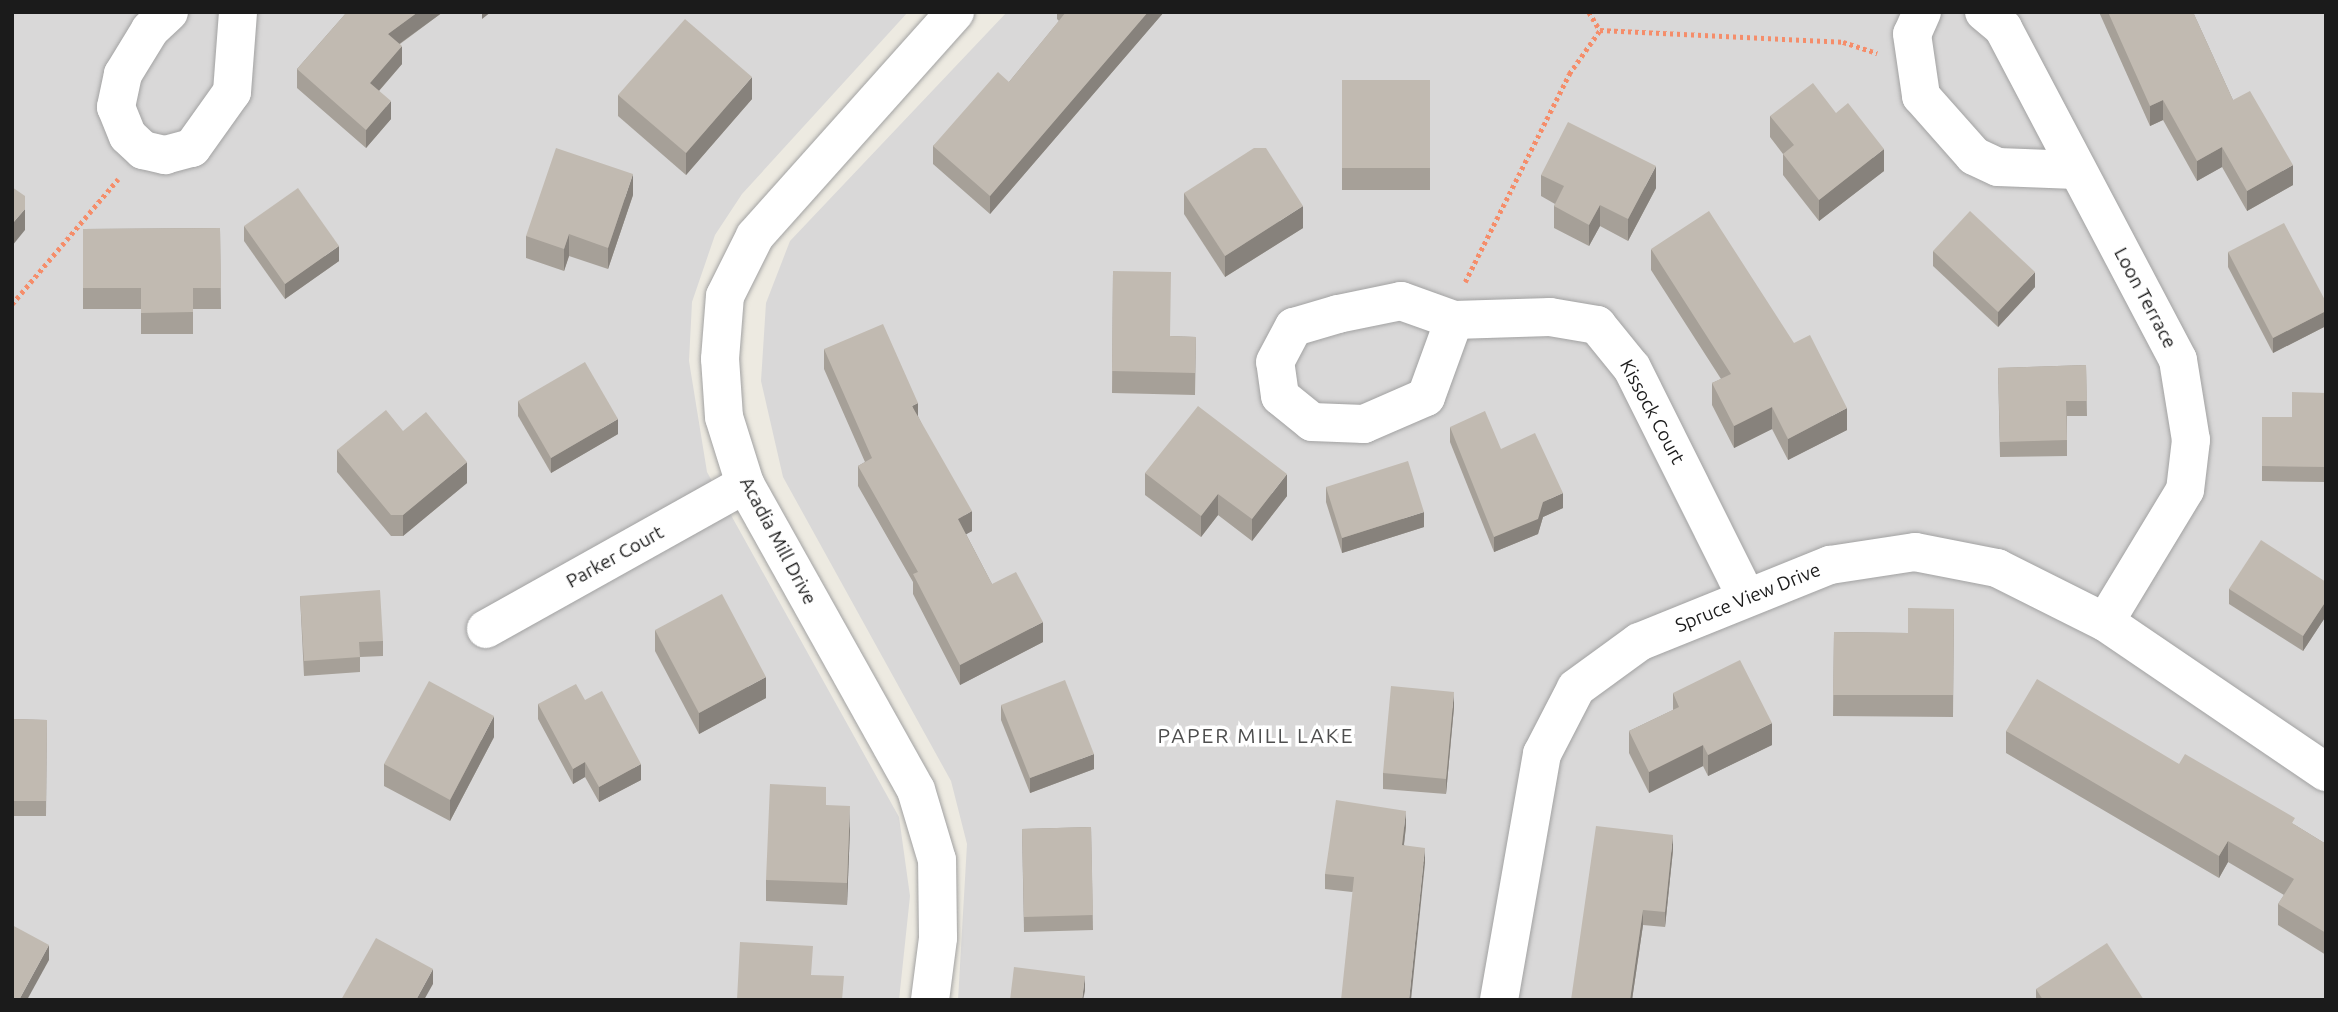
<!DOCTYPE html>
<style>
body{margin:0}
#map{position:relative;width:2338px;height:1012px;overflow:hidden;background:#edeae1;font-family:Ubuntu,sans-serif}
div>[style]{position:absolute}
.residential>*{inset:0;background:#d9d8d8}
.path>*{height:4.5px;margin-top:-2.25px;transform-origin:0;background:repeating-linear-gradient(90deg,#f58d6a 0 3.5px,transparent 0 7px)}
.roads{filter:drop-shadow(0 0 2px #a2a2a2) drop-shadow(0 0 2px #a2a2a2)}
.minor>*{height:38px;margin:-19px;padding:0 19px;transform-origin:19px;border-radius:19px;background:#fff}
.wall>*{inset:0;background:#a6a098}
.shaded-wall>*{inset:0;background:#87827c}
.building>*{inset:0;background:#c1bab1}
span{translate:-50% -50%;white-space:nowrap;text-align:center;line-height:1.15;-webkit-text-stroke:7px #fff;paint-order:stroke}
.street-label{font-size:19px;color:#1b1b1b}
.neighbourhood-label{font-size:21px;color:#4e4e4e;letter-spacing:2px}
.frame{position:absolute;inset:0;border:14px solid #1b1b1b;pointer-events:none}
</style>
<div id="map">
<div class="residential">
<i style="clip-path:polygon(12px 12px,908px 12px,742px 194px,715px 235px,692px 302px,689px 361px,707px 472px,899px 817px,910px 896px,899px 1000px,12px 1000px)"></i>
<i style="clip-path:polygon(1007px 12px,2326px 12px,2326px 1000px,958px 1000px,967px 844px,951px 781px,783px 477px,761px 381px,766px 303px,790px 241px)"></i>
</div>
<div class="path">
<i style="left:1589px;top:12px;width:21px;rotate:59deg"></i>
<i style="left:1600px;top:30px;width:243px;rotate:2.8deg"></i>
<i style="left:1843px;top:42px;width:36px;rotate:18deg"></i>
<i style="left:1465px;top:282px;width:233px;rotate:-63.4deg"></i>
<i style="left:1569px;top:74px;width:54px;rotate:-54.8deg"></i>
<i style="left:12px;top:304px;width:164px;rotate:-49.7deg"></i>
</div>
<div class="roads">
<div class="minor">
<i style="left:169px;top:12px;width:26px;rotate:137deg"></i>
<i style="left:150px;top:30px;width:52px;rotate:121.5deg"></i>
<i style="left:123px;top:74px;width:34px;rotate:102deg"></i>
<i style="left:116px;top:107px;width:31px;rotate:68deg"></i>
<i style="left:128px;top:136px;width:21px;rotate:43deg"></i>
<i style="left:143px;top:150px;width:23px;rotate:13deg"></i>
<i style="left:165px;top:155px;width:28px;rotate:-15deg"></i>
<i style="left:192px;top:148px;width:69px;rotate:-54.5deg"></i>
<i style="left:232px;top:92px;width:80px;rotate:-85.7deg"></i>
<i style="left:1922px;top:12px;width:24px;rotate:114deg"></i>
<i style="left:1912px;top:34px;width:63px;rotate:81.7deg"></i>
<i style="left:1921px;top:96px;width:80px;rotate:48.5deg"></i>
<i style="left:1974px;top:156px;width:26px;rotate:25deg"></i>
<i style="left:1998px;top:167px;width:78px;rotate:2.2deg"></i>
<i style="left:1984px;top:12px;width:25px;rotate:40deg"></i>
<i style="left:2003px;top:28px;width:375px;rotate:62.2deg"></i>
<i style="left:2178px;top:360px;width:81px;rotate:80.8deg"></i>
<i style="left:2191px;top:440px;width:50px;rotate:96.8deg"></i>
<i style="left:2185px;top:490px;width:154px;rotate:121.2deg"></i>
<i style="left:1454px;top:320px;width:82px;rotate:110deg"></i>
<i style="left:1426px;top:397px;width:68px;rotate:156.5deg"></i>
<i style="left:1364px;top:424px;width:52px;rotate:-177.8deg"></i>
<i style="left:1312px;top:422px;width:41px;rotate:-140.9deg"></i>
<i style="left:1280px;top:396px;width:34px;rotate:-98deg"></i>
<i style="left:1275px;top:362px;width:40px;rotate:-62deg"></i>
<i style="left:1294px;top:327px;width:46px;rotate:-16.5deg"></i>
<i style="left:1338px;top:314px;width:64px;rotate:-11.7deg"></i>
<i style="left:1401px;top:301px;width:56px;rotate:19.7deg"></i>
<i style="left:1454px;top:320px;width:96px;rotate:-1.8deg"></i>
<i style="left:1550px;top:317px;width:48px;rotate:9.7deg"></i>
<i style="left:1597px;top:325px;width:55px;rotate:50.9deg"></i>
<i style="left:1632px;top:368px;width:254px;rotate:63.5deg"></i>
<i style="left:486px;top:629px;width:297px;rotate:-29.2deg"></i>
<i style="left:930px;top:1000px;width:63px;rotate:-82.6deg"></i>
<i style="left:938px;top:938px;width:78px;rotate:-90.7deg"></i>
<i style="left:937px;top:860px;width:73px;rotate:-106.7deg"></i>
<i style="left:916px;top:790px;width:351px;rotate:-119.2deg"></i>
<i style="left:745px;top:484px;width:70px;rotate:-107.4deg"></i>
<i style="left:724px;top:417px;width:58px;rotate:-93.9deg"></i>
<i style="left:720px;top:359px;width:63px;rotate:-85.5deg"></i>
<i style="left:725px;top:296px;width:67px;rotate:-63.4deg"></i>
<i style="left:755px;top:236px;width:300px;rotate:-48.2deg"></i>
<i style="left:1499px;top:1000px;width:250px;rotate:-80.1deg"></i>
<i style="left:1542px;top:754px;width:74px;rotate:-62.7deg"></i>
<i style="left:1576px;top:688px;width:78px;rotate:-36.1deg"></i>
<i style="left:1639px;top:642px;width:206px;rotate:-22deg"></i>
<i style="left:1830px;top:565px;width:86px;rotate:-8.7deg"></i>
<i style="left:1915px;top:552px;width:84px;rotate:11deg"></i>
<i style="left:1997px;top:568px;width:121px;rotate:26.6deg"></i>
<i style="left:2105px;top:622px;width:267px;rotate:34.2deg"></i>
</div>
</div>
<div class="wall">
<i style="clip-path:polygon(347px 12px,443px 12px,400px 44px,402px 64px,379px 91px,391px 119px,366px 148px,297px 88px,297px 69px)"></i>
<i style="clip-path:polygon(1057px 12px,1164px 12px,990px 214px,933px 164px,933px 146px,1009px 82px,1059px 21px,1057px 19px)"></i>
<i style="clip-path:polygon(2099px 12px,2193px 12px,2233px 100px,2293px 185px,2247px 211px,2222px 167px,2197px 181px,2163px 120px,2150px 126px)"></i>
<i style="clip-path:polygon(1342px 80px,1430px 80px,1430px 190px,1342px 190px)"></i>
<i style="clip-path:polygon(618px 95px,752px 99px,686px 175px,618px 116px)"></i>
<i style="clip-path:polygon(1836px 113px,1884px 171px,1819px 221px,1783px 175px,1783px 154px,1770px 137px,1770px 116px)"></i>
<i style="clip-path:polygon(1541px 175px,1656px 188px,1628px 241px,1600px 226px,1589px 246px,1554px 228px,1554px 206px,1555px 204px,1541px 196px)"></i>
<i style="clip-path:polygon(1184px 193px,1303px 228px,1225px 277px,1184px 214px)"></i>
<i style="clip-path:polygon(633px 195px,608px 269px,569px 256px,564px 271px,526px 258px,526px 236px)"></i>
<i style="clip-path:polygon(244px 226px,339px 261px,285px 299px,244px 241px)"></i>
<i style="clip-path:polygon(220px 228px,221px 309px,193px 309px,193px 334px,141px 334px,141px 309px,83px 309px,83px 229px)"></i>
<i style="clip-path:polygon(1651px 249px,1847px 430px,1788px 460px,1772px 429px,1734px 448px,1712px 405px,1712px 383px,1721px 379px,1651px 270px)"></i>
<i style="clip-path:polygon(1933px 251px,2035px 287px,1998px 327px,1933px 266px)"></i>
<i style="clip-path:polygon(2228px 252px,2326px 302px,2326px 326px,2273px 353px,2228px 267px)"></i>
<i style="clip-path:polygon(1113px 271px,1170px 336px,1196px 337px,1195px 395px,1112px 393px)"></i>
<i style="clip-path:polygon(824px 349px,918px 416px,972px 531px,966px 534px,992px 584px,1043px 642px,960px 685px,913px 594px,913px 582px,858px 486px,858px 466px,865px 462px,824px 369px)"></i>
<i style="clip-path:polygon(2086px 365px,2087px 416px,2067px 416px,2067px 456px,2000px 457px,1998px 368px)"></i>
<i style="clip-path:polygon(2326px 393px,2326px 482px,2262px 481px,2262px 417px,2292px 417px)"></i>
<i style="clip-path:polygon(518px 401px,618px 434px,551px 473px,518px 416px)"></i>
<i style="clip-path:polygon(1450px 427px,1563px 508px,1543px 517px,1538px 534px,1494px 552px,1450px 442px)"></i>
<i style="clip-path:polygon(403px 431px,467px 483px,403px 536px,391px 536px,337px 472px,337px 450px)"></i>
<i style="clip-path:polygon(1145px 473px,1287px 496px,1252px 541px,1218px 515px,1201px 537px,1145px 495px)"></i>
<i style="clip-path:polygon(1326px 487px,1424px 527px,1342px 553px,1326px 502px)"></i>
<i style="clip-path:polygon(2326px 582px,2326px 616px,2303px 651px,2229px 604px,2229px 589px)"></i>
<i style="clip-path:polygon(300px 596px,383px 641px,383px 656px,360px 657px,360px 672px,304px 676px)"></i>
<i style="clip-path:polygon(1954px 609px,1953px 717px,1833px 716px,1834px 632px,1908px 633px)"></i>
<i style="clip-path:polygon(655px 630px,766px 698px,699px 734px,655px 651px)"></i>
<i style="clip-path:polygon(1673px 693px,1772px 745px,1708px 776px,1703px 766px,1649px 793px,1629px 753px,1629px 731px,1673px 710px)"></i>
<i style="clip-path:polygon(585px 700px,641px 780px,599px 802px,585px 777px,573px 784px,538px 719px,538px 704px)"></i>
<i style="clip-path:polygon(1001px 705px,1094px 769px,1030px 793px,1001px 720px)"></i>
<i style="clip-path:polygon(1454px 707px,1446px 794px,1383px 789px,1383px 773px)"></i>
<i style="clip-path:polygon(12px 719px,47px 720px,46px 816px,12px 816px)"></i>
<i style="clip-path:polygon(2006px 731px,2179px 764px,2295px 825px,2326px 844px,2326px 955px,2278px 925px,2278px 904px,2284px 895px,2228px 862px,2219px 878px,2006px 753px)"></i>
<i style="clip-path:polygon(494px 737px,450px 821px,384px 786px,384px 764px)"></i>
<i style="clip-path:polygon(1406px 826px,1404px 845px,1425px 863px,1352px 892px,1325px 889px,1325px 874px)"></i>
<i style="clip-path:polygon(1091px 827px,1093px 930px,1024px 932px,1022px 829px)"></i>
<i style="clip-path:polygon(850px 828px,847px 905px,766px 901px,766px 880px)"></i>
<i style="clip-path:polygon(1673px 850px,1665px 927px,1643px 925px,1632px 1000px,1571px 1000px)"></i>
<i style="clip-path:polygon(2036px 989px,2144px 1000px,2036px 1000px)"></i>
</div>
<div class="shaded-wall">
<i style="clip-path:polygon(418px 12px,443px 12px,388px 52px,388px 34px)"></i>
<i style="clip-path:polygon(482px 12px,491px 12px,482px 19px)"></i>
<i style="clip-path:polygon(1148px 12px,1164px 12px,990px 214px,990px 196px)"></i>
<i style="clip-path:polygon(402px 46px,402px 64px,370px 101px,370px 83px)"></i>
<i style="clip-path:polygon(752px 77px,752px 99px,686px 175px,686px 153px)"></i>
<i style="clip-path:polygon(2163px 100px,2163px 120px,2150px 126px,2150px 106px)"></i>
<i style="clip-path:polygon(391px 101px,391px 119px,366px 148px,366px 130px)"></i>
<i style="clip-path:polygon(2222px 147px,2222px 167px,2197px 181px,2197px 161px)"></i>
<i style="clip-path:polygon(1884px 149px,1884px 171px,1819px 221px,1819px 200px)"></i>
<i style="clip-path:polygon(2293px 165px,2293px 185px,2247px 211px,2247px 191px)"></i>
<i style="clip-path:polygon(1656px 166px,1656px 188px,1628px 241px,1628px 219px)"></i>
<i style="clip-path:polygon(633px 174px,633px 195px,608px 269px,608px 248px)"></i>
<i style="clip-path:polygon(1600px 205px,1600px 226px,1589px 246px,1589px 225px)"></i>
<i style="clip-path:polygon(1303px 206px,1303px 228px,1225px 277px,1225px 256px)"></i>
<i style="clip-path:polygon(25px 209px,25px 230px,12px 246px,12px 224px)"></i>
<i style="clip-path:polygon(569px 234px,569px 256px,564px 271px,564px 249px)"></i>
<i style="clip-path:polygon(339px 246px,339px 261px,285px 299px,285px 284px)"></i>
<i style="clip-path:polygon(2035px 272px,2035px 287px,1998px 327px,1998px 312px)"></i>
<i style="clip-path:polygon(2326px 311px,2326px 326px,2273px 353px,2273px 338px)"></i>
<i style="clip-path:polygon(918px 403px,918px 423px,912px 406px)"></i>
<i style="clip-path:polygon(1772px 407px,1772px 429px,1734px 448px,1734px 426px)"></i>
<i style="clip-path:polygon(1847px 408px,1847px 430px,1788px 460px,1788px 439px)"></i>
<i style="clip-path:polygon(618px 419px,618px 434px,551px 473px,551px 458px)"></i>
<i style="clip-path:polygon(467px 462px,467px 483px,403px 536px,403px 515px)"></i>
<i style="clip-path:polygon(1287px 474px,1287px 496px,1252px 541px,1252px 519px)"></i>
<i style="clip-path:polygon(1563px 493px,1563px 508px,1543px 517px,1538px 534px,1494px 552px,1494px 537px,1543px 502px)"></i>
<i style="clip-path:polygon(1218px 494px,1218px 515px,1201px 537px,1201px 516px)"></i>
<i style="clip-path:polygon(972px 511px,972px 531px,958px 539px,958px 519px)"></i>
<i style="clip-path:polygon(1424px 512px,1424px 527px,1342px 553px,1342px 538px)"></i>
<i style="clip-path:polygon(2326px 601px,2326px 616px,2303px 651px,2303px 636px)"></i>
<i style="clip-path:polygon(1043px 622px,1043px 642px,960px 685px,960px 665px)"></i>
<i style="clip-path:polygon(14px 635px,14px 654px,12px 655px,12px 636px)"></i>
<i style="clip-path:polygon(766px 677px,766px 698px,699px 734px,699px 713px)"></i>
<i style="clip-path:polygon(1454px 692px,1454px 707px,1446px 794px,1446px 779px)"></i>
<i style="clip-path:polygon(494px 716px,494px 737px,450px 821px,450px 800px)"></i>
<i style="clip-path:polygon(1772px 723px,1772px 745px,1708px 776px,1708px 755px)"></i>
<i style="clip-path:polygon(1703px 745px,1703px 766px,1649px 793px,1649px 772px)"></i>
<i style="clip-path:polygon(1094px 754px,1094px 769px,1030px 793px,1030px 778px)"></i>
<i style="clip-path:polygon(585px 762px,585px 777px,573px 784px,573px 769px)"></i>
<i style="clip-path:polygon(641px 764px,641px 780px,599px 802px,599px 787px)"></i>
<i style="clip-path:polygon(850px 806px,850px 828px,847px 905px,847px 883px)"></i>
<i style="clip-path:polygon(1406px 811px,1406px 826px,1402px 860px,1402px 845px)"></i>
<i style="clip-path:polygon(1673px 835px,1673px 850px,1665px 927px,1665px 912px)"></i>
<i style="clip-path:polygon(2228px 841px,2228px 862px,2219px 878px,2219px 856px)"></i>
<i style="clip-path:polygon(1425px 848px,1425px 863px,1411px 1000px,1409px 1000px)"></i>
<i style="clip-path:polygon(1643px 910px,1643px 925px,1632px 1000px,1630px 1000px)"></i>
<i style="clip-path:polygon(49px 945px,49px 960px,27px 1000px,19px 1000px)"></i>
<i style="clip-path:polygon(433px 969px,433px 984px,424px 1000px,416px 1000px)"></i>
<i style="clip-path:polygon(1085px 976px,1085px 991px,1083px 1000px,1082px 1000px)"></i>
</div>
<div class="building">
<i style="clip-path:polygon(347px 12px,418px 12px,388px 34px,402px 46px,370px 83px,391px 101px,366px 130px,297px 69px)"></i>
<i style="clip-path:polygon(1066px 12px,1148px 12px,990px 196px,933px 146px,998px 72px,1009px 82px)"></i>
<i style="clip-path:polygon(2108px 12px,2193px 12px,2233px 100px,2250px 91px,2293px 165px,2247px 191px,2222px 147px,2197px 161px,2163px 100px,2150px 106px)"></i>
<i style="clip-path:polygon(685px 19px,752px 77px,686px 153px,618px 95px)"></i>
<i style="clip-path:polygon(1342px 80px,1430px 80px,1430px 168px,1342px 168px)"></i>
<i style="clip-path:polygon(1813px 83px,1836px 113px,1848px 103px,1884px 149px,1819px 200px,1783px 154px,1794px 145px,1770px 116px)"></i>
<i style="clip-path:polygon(1568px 122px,1656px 166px,1628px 219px,1600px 205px,1589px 225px,1554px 206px,1564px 186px,1541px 175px)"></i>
<i style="clip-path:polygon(556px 148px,633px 174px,608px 248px,569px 234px,564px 249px,526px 236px)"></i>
<i style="clip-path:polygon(1254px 148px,1266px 148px,1303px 206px,1225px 256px,1184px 193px)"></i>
<i style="clip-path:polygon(12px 187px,25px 196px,25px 209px,12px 224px)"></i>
<i style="clip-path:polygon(298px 188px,339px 246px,285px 284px,244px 226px)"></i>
<i style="clip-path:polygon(1709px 211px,1794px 343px,1810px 335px,1847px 408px,1788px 439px,1772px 407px,1734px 426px,1712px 383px,1731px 374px,1651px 249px)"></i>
<i style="clip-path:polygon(1970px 211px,2035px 272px,1998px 312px,1933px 251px)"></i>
<i style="clip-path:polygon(2284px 223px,2326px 302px,2326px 311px,2273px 338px,2228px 252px)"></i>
<i style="clip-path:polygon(220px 228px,221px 288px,193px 288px,193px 312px,141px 313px,141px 288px,83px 288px,83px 229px)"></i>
<i style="clip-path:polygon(1113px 271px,1171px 272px,1170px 336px,1196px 337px,1195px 373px,1112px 371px)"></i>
<i style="clip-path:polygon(883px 324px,918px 403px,912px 406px,972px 511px,958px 519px,992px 584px,1016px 572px,1043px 622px,960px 665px,913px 574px,918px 572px,858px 466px,872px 458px,824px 349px)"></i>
<i style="clip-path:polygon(585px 362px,618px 419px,551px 458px,518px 401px)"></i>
<i style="clip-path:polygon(2086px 365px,2087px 401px,2066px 401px,2067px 440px,2000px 442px,1998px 368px)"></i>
<i style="clip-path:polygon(2292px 392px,2326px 393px,2326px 467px,2262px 466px,2262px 417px,2292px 417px)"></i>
<i style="clip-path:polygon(1198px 406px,1287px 474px,1252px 519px,1218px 494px,1201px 516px,1145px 473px)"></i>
<i style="clip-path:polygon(386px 410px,403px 431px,426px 412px,467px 462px,403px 515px,391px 515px,337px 450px)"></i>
<i style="clip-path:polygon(1485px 411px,1501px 449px,1535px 433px,1563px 493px,1543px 502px,1538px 519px,1494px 537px,1450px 427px)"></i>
<i style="clip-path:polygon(1408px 461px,1424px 512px,1342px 538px,1326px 487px)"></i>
<i style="clip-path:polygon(2261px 540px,2326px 582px,2326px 601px,2303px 636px,2229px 589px)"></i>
<i style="clip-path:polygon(380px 590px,383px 641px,359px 642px,360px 657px,304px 661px,300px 596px)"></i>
<i style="clip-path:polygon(722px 594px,766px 677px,699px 713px,655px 630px)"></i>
<i style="clip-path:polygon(1908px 608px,1954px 609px,1953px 695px,1833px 695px,1834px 632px,1908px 633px)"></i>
<i style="clip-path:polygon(1740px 660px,1772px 723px,1708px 755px,1703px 745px,1649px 772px,1629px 731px,1679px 707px,1673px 693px)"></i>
<i style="clip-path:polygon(2037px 679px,2179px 764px,2185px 754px,2295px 818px,2292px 823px,2326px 844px,2326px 933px,2278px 904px,2294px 879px,2228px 841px,2219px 856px,2006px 731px)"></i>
<i style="clip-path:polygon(1065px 680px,1094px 754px,1030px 778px,1001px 705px)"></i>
<i style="clip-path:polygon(429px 681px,494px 716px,450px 800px,384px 764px)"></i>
<i style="clip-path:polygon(576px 684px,585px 700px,602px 691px,641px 764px,599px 787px,585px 762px,573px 769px,538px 704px)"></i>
<i style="clip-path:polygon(1391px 686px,1454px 692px,1446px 779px,1383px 773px)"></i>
<i style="clip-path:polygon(12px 719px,47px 720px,46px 801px,12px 801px)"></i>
<i style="clip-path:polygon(770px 784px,826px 787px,826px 805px,850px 806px,847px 883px,766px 880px)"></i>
<i style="clip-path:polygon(1336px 800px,1406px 811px,1402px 845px,1425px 848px,1409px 1000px,1341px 1000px,1354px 877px,1325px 874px)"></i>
<i style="clip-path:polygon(1596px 826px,1673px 835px,1665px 912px,1643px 910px,1630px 1000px,1571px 1000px)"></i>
<i style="clip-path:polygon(1091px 827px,1093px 915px,1024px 917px,1022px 829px)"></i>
<i style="clip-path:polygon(12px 925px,49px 945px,19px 1000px,12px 1000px)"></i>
<i style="clip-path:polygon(376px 938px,433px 969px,416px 1000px,341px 1000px)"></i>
<i style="clip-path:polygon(740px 942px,813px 946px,811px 975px,844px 976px,842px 1000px,737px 1000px)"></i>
<i style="clip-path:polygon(2107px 943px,2144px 1000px,2043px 1000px,2036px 989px)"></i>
<i style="clip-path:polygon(1014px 967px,1085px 976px,1082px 1000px,1010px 1000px)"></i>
</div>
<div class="street-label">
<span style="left:2145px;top:298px;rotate:62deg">Loon Terrace</span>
<span style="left:1652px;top:412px;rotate:62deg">Kissock Court</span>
<span style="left:778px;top:541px;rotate:62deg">Acadia Mill Drive</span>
<span style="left:615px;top:557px;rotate:-29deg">Parker Court</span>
<span style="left:1748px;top:598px;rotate:-22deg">Spruce View Drive</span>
</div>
<div class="neighbourhood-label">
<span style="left:1256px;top:735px">PAPER MILL LAKE</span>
</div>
<div class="frame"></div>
</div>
